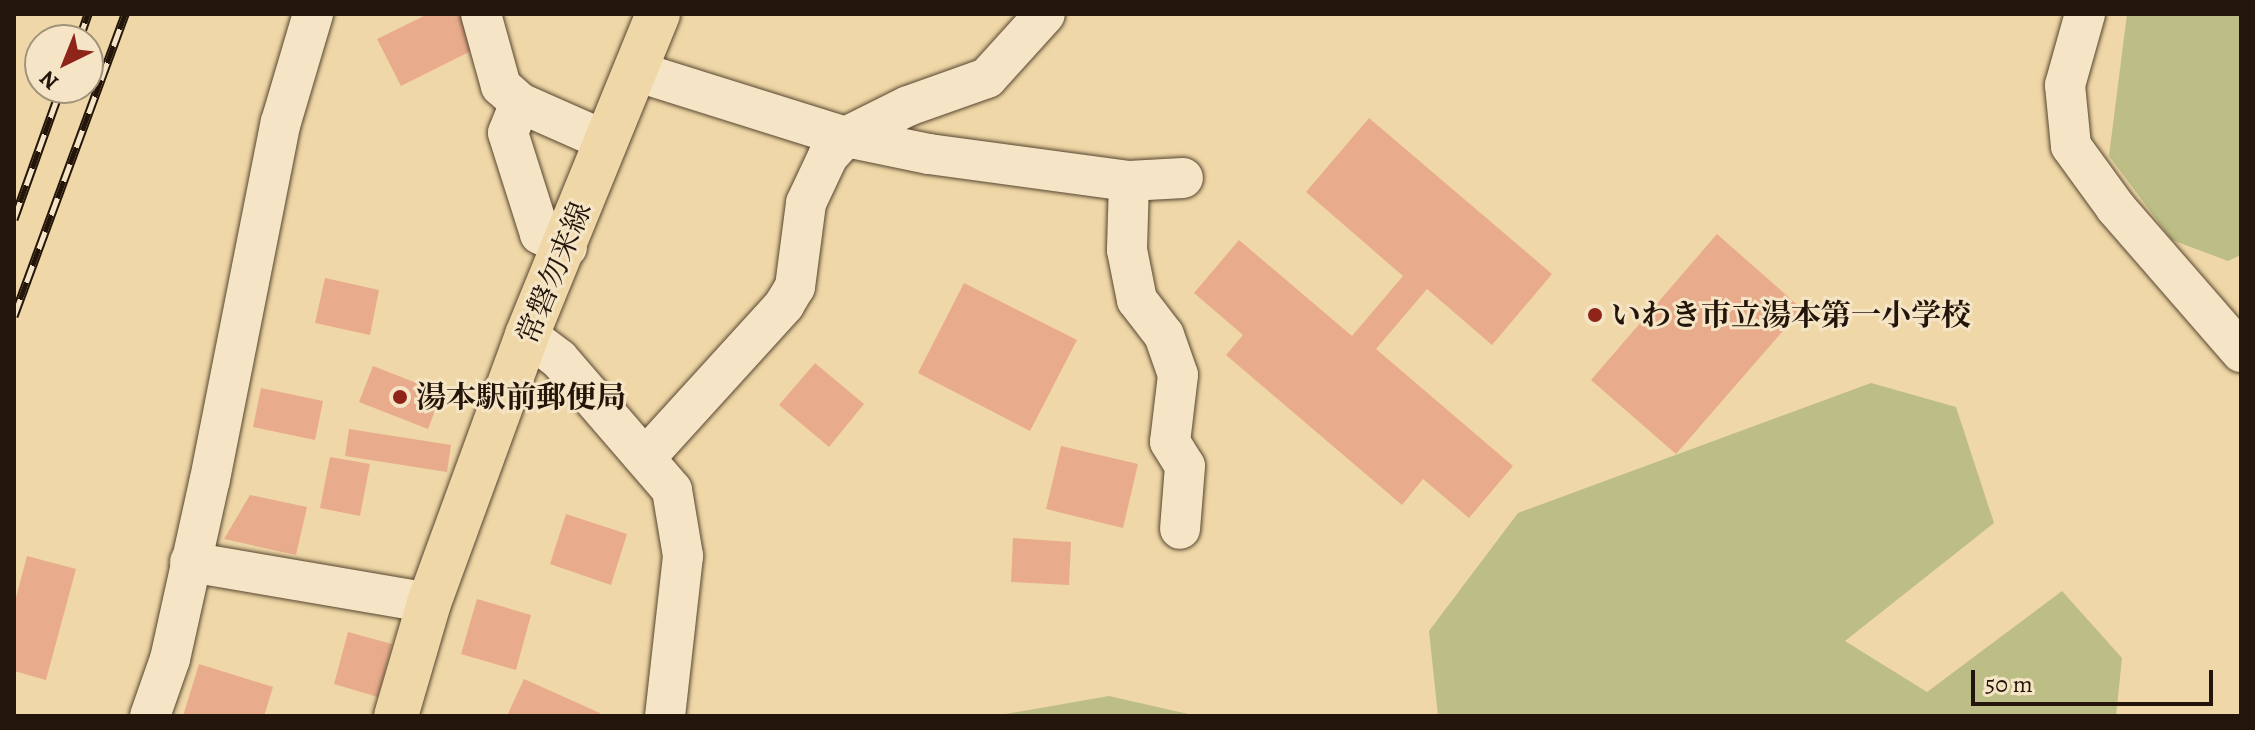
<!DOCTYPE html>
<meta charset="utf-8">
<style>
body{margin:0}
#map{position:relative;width:2255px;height:730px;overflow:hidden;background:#f0d7a7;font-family:Alegreya,"Noto Serif JP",serif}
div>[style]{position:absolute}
.green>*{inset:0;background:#bcbe85}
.building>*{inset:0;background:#e8ac8c}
.roads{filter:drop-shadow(0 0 2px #564630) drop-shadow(0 0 2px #564630)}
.street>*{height:40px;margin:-20px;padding:0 20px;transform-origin:20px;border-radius:20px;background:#f5e5c6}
.primary>*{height:44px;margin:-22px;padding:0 22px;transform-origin:22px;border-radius:22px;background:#f0d7a7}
.rail>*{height:9px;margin-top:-4.5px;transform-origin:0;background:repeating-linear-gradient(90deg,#f5e5c6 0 18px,#231509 0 36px);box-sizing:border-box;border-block:2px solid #231509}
.dots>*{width:22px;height:22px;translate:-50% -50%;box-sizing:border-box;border:4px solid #f5e5c6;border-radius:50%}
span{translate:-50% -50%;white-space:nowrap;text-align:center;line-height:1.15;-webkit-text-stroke:6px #f5e5c6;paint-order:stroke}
.street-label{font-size:30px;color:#231509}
.poi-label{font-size:30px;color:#231509;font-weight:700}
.left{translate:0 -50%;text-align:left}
.frame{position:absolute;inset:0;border:16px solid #231509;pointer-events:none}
.north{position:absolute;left:24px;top:24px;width:80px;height:80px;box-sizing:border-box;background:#f5e5c6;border:2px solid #a1927a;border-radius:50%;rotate:223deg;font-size:22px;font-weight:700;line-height:32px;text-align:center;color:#231509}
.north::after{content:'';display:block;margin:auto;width:28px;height:36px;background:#8f2418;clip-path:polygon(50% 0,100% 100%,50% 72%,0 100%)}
.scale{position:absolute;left:1971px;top:670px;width:242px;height:36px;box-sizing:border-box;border:4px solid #231509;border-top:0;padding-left:10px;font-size:24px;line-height:28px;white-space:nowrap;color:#231509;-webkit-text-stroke:6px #f5e5c6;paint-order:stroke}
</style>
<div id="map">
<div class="green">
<i style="clip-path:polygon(2127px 14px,2241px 14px,2241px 255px,2228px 261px,2172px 240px,2109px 156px)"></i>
<i style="clip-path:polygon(1871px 383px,1956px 407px,1994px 523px,1845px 641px,1927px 692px,2062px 591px,2122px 658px,2116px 716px,1438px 716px,1429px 631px,1518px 513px)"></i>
<i style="clip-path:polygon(1109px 696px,1197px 716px,994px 716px)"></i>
</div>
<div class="building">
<i style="clip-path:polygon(428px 14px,466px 14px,481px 46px,401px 86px,377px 39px)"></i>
<i style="clip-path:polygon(1369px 118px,1552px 274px,1492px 345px,1427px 289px,1376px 349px,1513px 466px,1469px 518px,1423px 479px,1402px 505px,1226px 355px,1243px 335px,1194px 293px,1239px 240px,1352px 336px,1403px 276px,1306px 192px)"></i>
<i style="clip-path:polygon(1717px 234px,1802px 309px,1676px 454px,1591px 380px)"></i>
<i style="clip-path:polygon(325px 278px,379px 290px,370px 335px,315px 323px)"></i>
<i style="clip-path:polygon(964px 283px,1077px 340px,1030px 431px,918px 373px)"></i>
<i style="clip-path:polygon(815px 363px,864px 404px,829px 447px,779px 405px)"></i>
<i style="clip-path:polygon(373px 366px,442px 393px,428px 429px,359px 402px)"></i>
<i style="clip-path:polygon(261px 388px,323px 401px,315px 440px,253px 427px)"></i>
<i style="clip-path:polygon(349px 429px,451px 445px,447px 472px,345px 456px)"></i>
<i style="clip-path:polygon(1061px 446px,1138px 464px,1123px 528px,1046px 509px)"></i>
<i style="clip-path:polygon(330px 457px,370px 464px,360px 516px,320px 508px)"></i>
<i style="clip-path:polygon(250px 495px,307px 507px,296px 555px,224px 539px)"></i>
<i style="clip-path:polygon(566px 514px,627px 534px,611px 585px,550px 564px)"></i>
<i style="clip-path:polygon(1013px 538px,1071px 542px,1069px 585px,1011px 582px)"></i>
<i style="clip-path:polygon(27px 556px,76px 569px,46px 680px,14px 671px,14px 605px)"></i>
<i style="clip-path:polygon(477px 599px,531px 615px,516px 670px,461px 654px)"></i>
<i style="clip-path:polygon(348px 632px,392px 644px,378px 697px,334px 684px)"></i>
<i style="clip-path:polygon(199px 664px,273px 687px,264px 716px,183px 716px)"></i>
<i style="clip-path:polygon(524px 679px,600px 713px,599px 716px,507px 716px)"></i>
</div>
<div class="roads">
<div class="street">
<i style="left:481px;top:14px;width:75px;rotate:74.5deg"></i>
<i style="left:501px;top:86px;width:25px;rotate:42deg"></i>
<i style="left:520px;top:103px;width:94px;rotate:23.8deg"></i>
<i style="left:2085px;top:14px;width:74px;rotate:105.7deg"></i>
<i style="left:2065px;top:85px;width:61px;rotate:84.4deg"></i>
<i style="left:2071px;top:146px;width:77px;rotate:54deg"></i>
<i style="left:2116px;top:208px;width:191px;rotate:49deg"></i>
<i style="left:635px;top:71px;width:221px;rotate:17.4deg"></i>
<i style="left:846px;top:137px;width:85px;rotate:11.6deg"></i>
<i style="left:929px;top:154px;width:202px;rotate:7.7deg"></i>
<i style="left:1129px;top:181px;width:54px;rotate:-3.2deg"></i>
<i style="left:520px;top:103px;width:32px;rotate:112deg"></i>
<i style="left:508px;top:133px;width:106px;rotate:72.4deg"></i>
<i style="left:540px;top:234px;width:30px;rotate:26deg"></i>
<i style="left:1129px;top:181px;width:69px;rotate:91.7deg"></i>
<i style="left:1127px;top:250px;width:51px;rotate:78.7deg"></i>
<i style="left:1137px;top:300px;width:44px;rotate:52.4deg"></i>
<i style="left:1164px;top:335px;width:42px;rotate:70.7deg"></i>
<i style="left:1178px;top:375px;width:67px;rotate:96.8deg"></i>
<i style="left:1170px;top:442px;width:28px;rotate:58deg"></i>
<i style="left:1185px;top:466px;width:63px;rotate:94.5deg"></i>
<i style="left:527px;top:335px;width:40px;rotate:37deg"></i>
<i style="left:559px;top:359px;width:173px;rotate:49.2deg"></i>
<i style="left:672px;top:490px;width:67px;rotate:80.5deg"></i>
<i style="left:683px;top:556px;width:161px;rotate:96.4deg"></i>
<i style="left:645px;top:458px;width:207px;rotate:-47.7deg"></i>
<i style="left:784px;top:305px;width:21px;rotate:-59deg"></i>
<i style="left:795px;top:287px;width:85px;rotate:-82.5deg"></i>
<i style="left:806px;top:203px;width:52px;rotate:-64.9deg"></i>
<i style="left:828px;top:156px;width:26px;rotate:-47deg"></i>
<i style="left:846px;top:137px;width:69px;rotate:-26.6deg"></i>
<i style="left:908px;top:106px;width:84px;rotate:-19.5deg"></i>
<i style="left:987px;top:78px;width:86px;rotate:-47.8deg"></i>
<i style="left:190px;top:562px;width:242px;rotate:9.7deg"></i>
<i style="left:150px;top:716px;width:60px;rotate:-70.7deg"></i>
<i style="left:170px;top:659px;width:184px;rotate:-77.5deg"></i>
<i style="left:210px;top:479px;width:364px;rotate:-78.8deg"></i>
<i style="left:281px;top:122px;width:113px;rotate:-73.5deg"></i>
</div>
<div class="primary">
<i style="left:396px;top:716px;width:118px;rotate:-73.7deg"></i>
<i style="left:429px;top:603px;width:285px;rotate:-69.9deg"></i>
<i style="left:527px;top:335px;width:347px;rotate:-67.8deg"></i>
</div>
</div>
<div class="rail">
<i style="left:79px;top:40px;width:28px;rotate:-71deg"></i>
<i style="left:14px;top:219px;width:139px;rotate:-70.3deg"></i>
<i style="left:14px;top:316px;width:322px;rotate:-69.8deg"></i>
</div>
<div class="dots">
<i style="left:1595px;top:315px;background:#8f2418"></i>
<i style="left:400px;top:397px;background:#8f2418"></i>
</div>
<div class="street-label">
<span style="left:554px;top:273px;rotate:-68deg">常磐勿来線</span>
</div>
<div class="poi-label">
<span class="left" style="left:1611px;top:315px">いわき市立湯本第一小学校</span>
<span class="left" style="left:416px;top:397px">湯本駅前郵便局</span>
</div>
<div class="frame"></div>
<div class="north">N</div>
<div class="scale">50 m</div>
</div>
